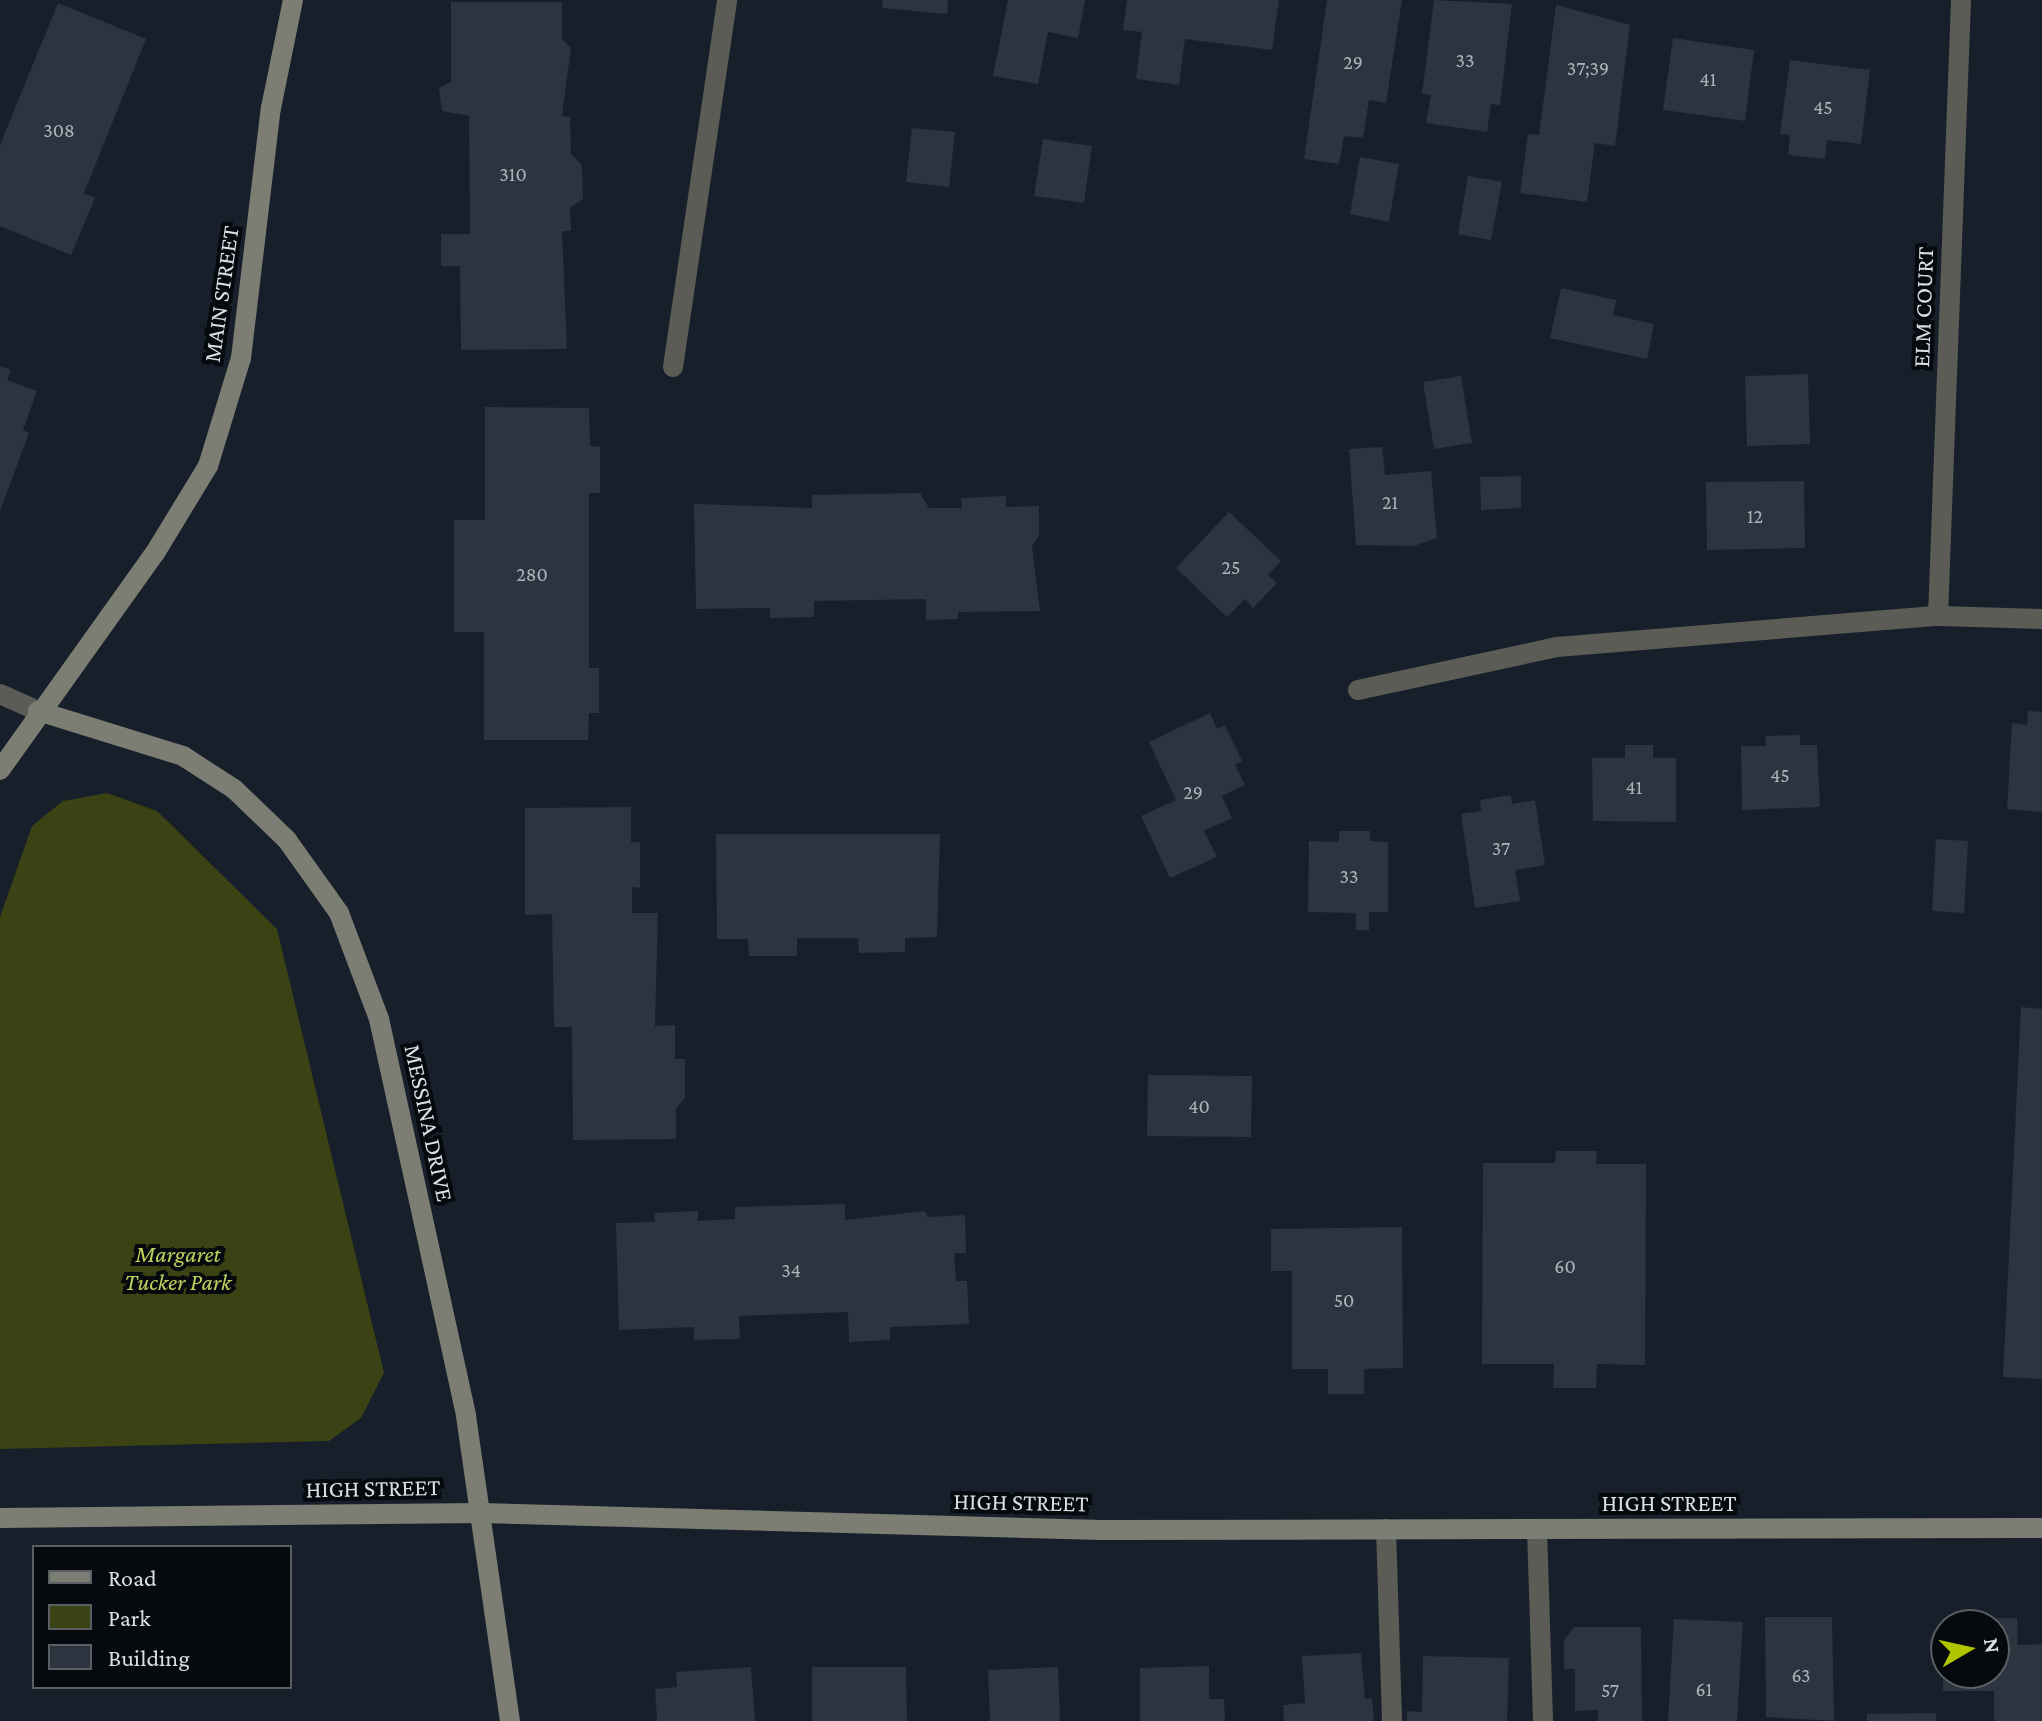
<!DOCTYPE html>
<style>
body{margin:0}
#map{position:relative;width:2042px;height:1721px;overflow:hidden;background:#171f2a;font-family:"Crimson Pro",serif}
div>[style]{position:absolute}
.green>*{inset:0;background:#3b4213}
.building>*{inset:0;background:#2b343f}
.service>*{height:20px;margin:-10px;padding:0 10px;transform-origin:10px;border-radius:10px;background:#5a5c55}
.minor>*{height:20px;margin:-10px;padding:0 10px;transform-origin:10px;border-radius:10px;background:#5a5c55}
.secondary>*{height:20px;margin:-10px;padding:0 10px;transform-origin:10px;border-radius:10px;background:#7c7e74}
span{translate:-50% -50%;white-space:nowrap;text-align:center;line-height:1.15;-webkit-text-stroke:8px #06090d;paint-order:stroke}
.number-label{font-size:20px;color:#aeb4bc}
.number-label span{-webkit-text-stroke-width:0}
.street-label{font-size:24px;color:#d9dfe6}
.park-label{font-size:24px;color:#c0d25e;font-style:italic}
.legend{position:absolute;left:32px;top:1545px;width:260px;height:144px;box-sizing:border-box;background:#06090d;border:2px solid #5a5f64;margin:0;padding:10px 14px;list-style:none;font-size:24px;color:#d9dfe6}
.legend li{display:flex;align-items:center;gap:16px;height:40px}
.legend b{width:40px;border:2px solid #5a5f64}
.north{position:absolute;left:1930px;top:1609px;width:80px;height:80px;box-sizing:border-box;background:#06090d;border:2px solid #5a5f64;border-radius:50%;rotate:81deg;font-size:22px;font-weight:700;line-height:32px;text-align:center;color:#d9dfe6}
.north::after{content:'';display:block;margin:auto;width:28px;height:36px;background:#b0c500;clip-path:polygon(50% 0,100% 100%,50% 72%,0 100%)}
</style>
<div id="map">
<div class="green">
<i style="clip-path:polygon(107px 793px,157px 811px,277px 929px,384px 1373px,361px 1418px,329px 1441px,0 1449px,0 917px,32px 826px,63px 801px)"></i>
</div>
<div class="building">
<i style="clip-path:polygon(883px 0,948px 0,947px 14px,882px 8px)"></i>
<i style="clip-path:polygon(1008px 0,1085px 0,1078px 38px,1048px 32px,1038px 84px,993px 76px)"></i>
<i style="clip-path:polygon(1127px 0,1279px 0,1272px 50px,1185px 39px,1179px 85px,1136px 79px,1142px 32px,1123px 30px)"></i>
<i style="clip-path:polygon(1327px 0,1402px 0,1386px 103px,1369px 100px,1363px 138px,1344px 136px,1339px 164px,1304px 159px)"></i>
<i style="clip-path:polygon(1434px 0,1512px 4px,1500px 105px,1491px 104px,1487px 132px,1426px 123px,1431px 95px,1422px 94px)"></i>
<i style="clip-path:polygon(451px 2px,562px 2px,562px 39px,571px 48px,562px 116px,570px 117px,571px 154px,582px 165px,583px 199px,570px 208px,571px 231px,562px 231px,567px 349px,461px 350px,460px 266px,441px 266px,441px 234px,470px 234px,469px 116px,442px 111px,439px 88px,451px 82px)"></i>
<i style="clip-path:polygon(58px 3px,146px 39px,84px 193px,95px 198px,71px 255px,0 226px,0 145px)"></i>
<i style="clip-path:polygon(1556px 5px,1630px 25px,1615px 146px,1595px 143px,1587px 202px,1520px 193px,1528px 134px,1539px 135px)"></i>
<i style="clip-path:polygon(1673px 38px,1754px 50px,1745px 121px,1663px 110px)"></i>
<i style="clip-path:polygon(1790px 60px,1870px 70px,1861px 144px,1827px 140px,1825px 159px,1788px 155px,1790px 135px,1780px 134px)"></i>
<i style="clip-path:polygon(912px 128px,955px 132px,949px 187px,906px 182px)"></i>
<i style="clip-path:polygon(1043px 139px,1092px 146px,1084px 203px,1034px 196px)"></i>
<i style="clip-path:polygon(1360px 157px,1399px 164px,1389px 222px,1350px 214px)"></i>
<i style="clip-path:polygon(1468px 176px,1502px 182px,1491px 240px,1458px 234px)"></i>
<i style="clip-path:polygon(1561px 288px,1616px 300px,1613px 315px,1654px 324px,1647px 359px,1550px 338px)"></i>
<i style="clip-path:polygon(0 366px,11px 370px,7px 380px,37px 391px,23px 430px,29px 433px,0 511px)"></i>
<i style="clip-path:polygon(1808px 374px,1810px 444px,1747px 446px,1745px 376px)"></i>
<i style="clip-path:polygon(1461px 376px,1472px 443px,1434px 449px,1423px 382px)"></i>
<i style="clip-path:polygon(485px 407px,589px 408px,590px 446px,600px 447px,600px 493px,589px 493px,589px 668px,599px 668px,599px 713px,589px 713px,588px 740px,484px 740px,484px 632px,454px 632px,454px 520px,485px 520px)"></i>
<i style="clip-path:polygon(1382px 447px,1385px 475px,1431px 471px,1437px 538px,1414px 546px,1356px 545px,1349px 449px)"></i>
<i style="clip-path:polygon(1521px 476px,1521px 508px,1481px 510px,1480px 477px)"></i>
<i style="clip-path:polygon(1804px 481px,1805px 548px,1707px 550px,1706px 482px)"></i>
<i style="clip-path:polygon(920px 493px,929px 508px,962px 508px,961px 498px,1006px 496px,1006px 507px,1039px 506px,1039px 535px,1032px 546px,1040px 611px,958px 612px,958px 619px,926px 620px,926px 599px,814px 601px,814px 617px,770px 618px,770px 608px,696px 609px,694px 504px,812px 508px,812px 495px)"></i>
<i style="clip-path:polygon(1229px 512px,1281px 561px,1268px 575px,1277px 583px,1253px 608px,1245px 599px,1227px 617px,1176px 568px)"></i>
<i style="clip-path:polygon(2028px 711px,2042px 712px,2042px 812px,2007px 809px,2012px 723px,2027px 725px)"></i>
<i style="clip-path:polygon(1210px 713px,1217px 729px,1225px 725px,1242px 761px,1235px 765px,1245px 785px,1222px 796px,1232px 818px,1204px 831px,1217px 857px,1170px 878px,1141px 816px,1176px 800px,1149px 742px)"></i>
<i style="clip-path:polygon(1800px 735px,1800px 745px,1817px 745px,1820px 807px,1742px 810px,1741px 746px,1766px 746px,1765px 736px)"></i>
<i style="clip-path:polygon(1625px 745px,1653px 745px,1653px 758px,1676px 758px,1676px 822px,1593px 821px,1592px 758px,1625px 758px)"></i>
<i style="clip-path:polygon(1511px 795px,1512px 804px,1535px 800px,1545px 865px,1515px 870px,1520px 901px,1475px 908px,1461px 814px,1481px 811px,1480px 800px)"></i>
<i style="clip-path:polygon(631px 807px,631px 842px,640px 842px,640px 888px,632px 887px,632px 913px,658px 913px,655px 1026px,675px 1025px,675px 1059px,685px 1059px,685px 1098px,676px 1109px,676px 1139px,573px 1140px,572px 1027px,554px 1027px,552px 914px,525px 915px,525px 808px)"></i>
<i style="clip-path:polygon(1339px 831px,1370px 831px,1370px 841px,1388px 842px,1388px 912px,1369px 912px,1369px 930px,1356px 930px,1356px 913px,1308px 912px,1309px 841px,1339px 842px)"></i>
<i style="clip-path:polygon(716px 834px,940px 834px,937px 937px,905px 938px,905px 952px,859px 953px,858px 938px,797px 938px,797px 956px,749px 956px,748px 939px,717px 939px)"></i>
<i style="clip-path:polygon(1936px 839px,1968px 841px,1964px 913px,1932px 911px)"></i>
<i style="clip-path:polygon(2021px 1007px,2042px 1009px,2042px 1379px,2003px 1377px)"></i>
<i style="clip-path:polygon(1148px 1075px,1252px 1076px,1251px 1137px,1147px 1136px)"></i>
<i style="clip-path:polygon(1556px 1151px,1597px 1151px,1596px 1164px,1646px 1164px,1645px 1365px,1597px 1364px,1596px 1388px,1553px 1388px,1554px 1364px,1482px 1364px,1483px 1163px,1555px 1163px)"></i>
<i style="clip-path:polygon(845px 1204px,845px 1220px,925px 1211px,928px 1217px,965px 1215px,966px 1253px,954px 1253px,956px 1281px,967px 1281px,969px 1324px,890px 1327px,890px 1340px,849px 1342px,848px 1312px,739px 1316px,740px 1339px,694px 1340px,694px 1327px,619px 1330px,616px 1223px,655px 1222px,654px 1213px,698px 1211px,698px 1221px,735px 1219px,735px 1207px)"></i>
<i style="clip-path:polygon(1402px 1227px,1403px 1368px,1364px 1369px,1364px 1394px,1328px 1394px,1328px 1369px,1292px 1369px,1292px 1271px,1271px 1271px,1271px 1229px)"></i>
<i style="clip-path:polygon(1765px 1617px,1832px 1617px,1834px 1721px,1766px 1717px)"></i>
<i style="clip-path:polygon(evenodd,2017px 1618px,2018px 1645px,2042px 1644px,2042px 1721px,1994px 1721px,1994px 1691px,1943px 1691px,1942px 1619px,2017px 1618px,1946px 1625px,1994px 1625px,1994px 1673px,1946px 1673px,1946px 1625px)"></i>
<i style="clip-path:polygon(1674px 1619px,1743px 1622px,1737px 1721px,1668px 1721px)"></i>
<i style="clip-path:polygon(1574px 1627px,1641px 1627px,1642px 1721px,1598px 1721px,1598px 1710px,1575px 1711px,1575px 1669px,1564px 1669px,1564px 1640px)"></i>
<i style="clip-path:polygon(1361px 1653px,1365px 1699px,1372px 1698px,1374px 1721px,1284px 1721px,1283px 1705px,1305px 1703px,1302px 1656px)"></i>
<i style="clip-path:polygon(1423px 1656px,1509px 1658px,1507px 1721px,1407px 1721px,1407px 1711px,1422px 1712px)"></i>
<i style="clip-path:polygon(1209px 1666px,1209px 1699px,1224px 1699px,1225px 1721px,1140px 1721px,1140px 1668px)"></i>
<i style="clip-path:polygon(751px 1667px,755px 1721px,657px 1721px,655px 1689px,677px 1687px,676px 1672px)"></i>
<i style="clip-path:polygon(812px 1667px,906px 1667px,907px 1721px,812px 1721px)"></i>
<i style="clip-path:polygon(1058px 1667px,1060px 1721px,990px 1721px,988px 1670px)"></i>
<i style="clip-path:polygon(1936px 1713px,1936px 1721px,1867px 1721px,1867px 1714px)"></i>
</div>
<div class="service">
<i style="left:673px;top:367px;width:371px;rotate:-81.6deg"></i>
<i style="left:1386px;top:1529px;width:192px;rotate:88.2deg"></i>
<i style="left:1537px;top:1529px;width:192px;rotate:88.2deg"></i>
</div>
<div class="minor">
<i style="left:1938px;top:616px;width:616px;rotate:-87.86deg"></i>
<i style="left:1358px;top:690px;width:204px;rotate:-12.2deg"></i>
<i style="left:1557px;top:647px;width:382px;rotate:-4.7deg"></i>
<i style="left:1938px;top:616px;width:104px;rotate:1.7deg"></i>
<i style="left:0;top:694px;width:42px;rotate:24.1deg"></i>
</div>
<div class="secondary">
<i style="left:38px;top:711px;width:152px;rotate:17.2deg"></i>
<i style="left:183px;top:756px;width:61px;rotate:32.9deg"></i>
<i style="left:234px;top:789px;width:74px;rotate:43.9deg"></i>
<i style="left:287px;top:840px;width:90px;rotate:54.5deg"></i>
<i style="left:339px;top:913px;width:113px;rotate:69.3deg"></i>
<i style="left:379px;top:1019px;width:406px;rotate:77.6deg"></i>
<i style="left:466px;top:1416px;width:308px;rotate:81.8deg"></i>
<i style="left:0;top:770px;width:267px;rotate:-54.5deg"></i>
<i style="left:155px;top:553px;width:102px;rotate:-58.7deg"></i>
<i style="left:208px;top:466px;width:113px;rotate:-73deg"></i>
<i style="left:241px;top:358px;width:252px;rotate:-83.2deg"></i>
<i style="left:271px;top:108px;width:110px;rotate:-78.5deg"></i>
<i style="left:0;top:1518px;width:481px;rotate:-0.6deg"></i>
<i style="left:481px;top:1513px;width:621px;rotate:1.57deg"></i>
<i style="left:1102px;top:1530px;width:940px;rotate:-0.12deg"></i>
</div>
<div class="number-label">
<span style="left:1465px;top:60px">33</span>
<span style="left:1353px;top:62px">29</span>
<span style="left:1588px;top:68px">37;39</span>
<span style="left:1708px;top:79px">41</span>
<span style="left:1823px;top:107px">45</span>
<span style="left:59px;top:130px">308</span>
<span style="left:513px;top:174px">310</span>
<span style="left:1390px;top:502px">21</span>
<span style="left:1755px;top:516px">12</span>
<span style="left:1231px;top:567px">25</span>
<span style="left:532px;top:574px">280</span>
<span style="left:1780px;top:775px">45</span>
<span style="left:1634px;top:787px">41</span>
<span style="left:1193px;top:792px">29</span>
<span style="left:1501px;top:848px">37</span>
<span style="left:1349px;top:876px">33</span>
<span style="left:1199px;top:1106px">40</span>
<span style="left:1565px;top:1266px">60</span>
<span style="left:791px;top:1270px">34</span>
<span style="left:1344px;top:1300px">50</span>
<span style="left:1801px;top:1675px">63</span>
<span style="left:1704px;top:1689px">61</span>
<span style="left:1610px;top:1690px">57</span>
</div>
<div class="street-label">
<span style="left:221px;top:294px;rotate:-82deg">MAIN STREET</span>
<span style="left:1923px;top:307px;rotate:-88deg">ELM COURT</span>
<span style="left:429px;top:1123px;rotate:78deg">MESSINA DRIVE</span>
<span style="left:373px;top:1488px;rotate:-1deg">HIGH STREET</span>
<span style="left:1021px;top:1502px;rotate:1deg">HIGH STREET</span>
<span style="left:1669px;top:1503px">HIGH STREET</span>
</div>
<div class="park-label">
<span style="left:178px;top:1268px">Margaret<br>Tucker Park</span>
</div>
<ul class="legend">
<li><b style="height:10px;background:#7c7e74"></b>Road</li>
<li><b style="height:22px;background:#3b4213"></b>Park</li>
<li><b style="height:22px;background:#2b343f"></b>Building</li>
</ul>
<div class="north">N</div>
</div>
